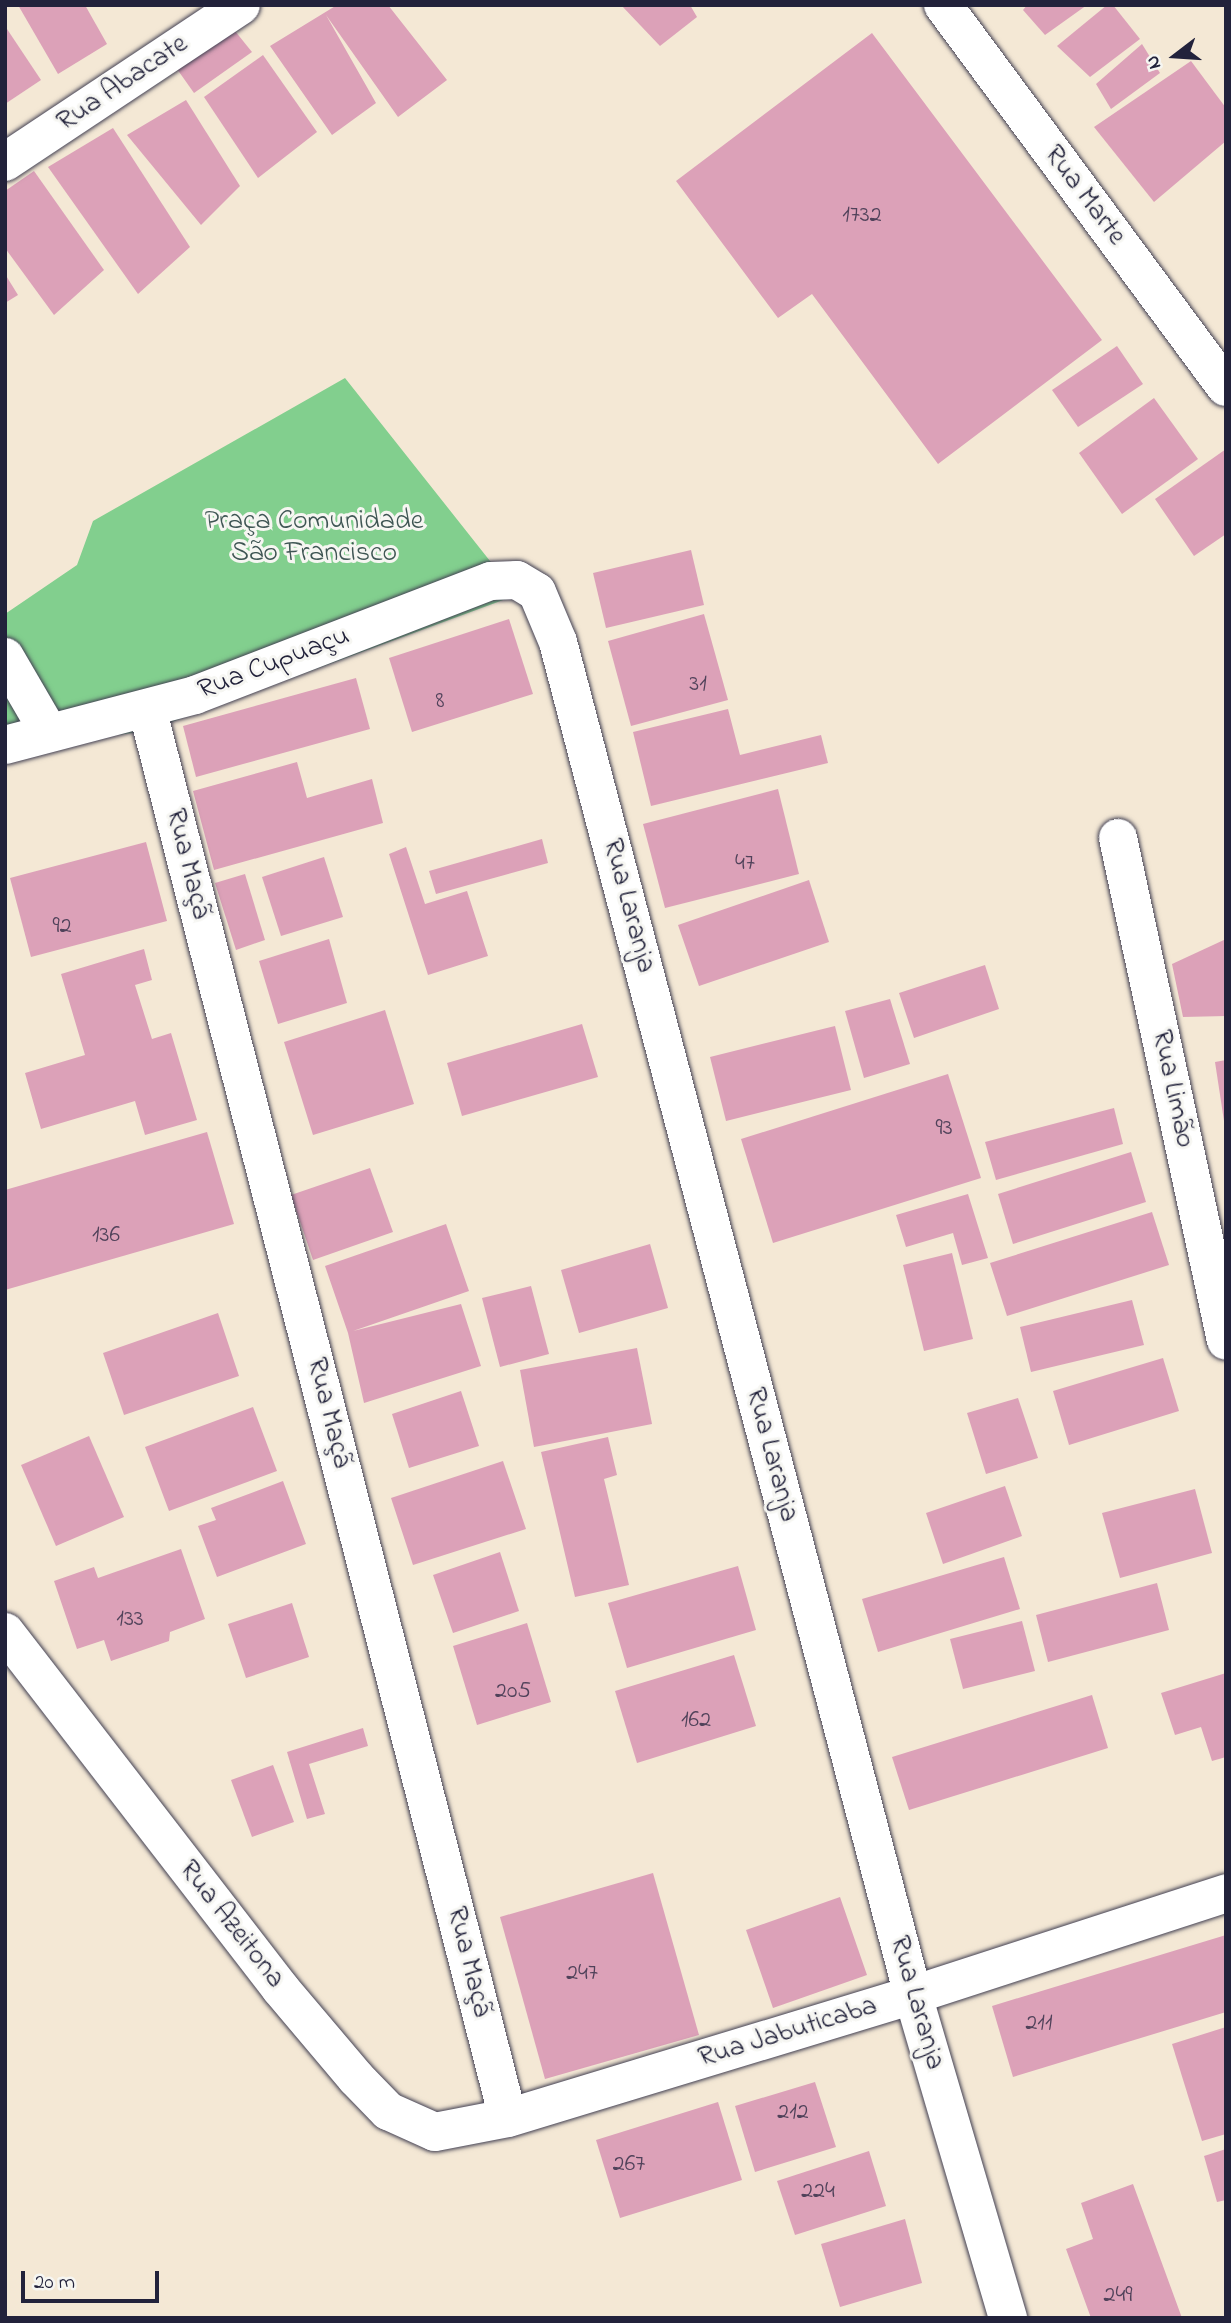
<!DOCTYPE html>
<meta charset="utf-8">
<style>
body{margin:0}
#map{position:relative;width:1231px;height:2323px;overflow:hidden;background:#f4e8d5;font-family:"Indie Flower",sans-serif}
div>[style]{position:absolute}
.green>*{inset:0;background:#82cf8e}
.building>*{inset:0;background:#dca1b8}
.roads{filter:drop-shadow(0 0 2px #424052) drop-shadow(0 0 2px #424052)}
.street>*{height:38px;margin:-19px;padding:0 19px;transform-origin:19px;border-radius:19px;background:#fff}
span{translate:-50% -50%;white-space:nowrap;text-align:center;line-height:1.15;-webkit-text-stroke:6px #f6f6f2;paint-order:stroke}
.number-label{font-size:24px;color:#50425a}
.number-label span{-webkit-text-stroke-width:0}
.street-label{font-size:28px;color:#22223b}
.park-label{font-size:28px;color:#3f5654}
.frame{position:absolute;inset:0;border:7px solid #22223b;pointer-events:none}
.north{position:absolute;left:1140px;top:21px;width:70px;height:70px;-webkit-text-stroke:5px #f6f6f2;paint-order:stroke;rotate:253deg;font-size:19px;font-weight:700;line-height:28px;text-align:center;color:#22223b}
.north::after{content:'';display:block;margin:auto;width:24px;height:32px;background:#22223b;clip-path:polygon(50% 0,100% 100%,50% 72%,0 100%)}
.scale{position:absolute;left:21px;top:2271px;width:138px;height:32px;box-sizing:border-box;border:4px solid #22223b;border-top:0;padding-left:9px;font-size:21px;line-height:24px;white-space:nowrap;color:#22223b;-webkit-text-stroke:5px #f6f6f2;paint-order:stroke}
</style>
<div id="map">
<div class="green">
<i style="clip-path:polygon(345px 378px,517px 595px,147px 731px,42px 745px,5px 756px,5px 614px,77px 565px,93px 521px)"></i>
</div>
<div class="building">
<i style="clip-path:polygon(18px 5px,85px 5px,107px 44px,58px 74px)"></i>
<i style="clip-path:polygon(337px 5px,388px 5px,447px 80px,398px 117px,326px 15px,376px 103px,332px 135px,270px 46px)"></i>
<i style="clip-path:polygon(621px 5px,690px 5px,697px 17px,660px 46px)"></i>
<i style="clip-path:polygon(1027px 5px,1087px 5px,1045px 35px,1023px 10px)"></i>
<i style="clip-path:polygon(1107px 5px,1113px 5px,1140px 39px,1090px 77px,1057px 46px)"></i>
<i style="clip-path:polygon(5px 26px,41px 80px,5px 104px)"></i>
<i style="clip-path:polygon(235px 31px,252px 52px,194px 93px,177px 69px)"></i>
<i style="clip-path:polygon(872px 33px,1102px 340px,938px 464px,812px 294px,778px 318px,676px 181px)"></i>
<i style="clip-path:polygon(1142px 44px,1160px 73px,1111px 109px,1096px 84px)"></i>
<i style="clip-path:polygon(263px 55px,317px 132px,258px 178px,204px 97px)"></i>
<i style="clip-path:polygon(1191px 61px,1226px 108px,1226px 141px,1154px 202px,1094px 127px)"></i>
<i style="clip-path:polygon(186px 100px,240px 186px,201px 225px,127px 135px)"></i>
<i style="clip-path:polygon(113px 128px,190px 247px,138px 294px,48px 167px)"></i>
<i style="clip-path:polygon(34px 171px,104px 270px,54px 315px,5px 248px,5px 191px)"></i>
<i style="clip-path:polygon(5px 274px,18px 295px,5px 303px)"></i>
<i style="clip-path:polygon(1117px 346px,1143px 384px,1078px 427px,1052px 390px)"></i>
<i style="clip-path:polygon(1154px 398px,1198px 459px,1122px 514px,1079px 453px)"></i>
<i style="clip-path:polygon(1226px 449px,1226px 534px,1194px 556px,1155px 499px)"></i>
<i style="clip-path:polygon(691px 550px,704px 605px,606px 628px,593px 573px)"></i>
<i style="clip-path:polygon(704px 614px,728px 700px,631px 726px,608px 641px)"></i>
<i style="clip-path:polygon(509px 619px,533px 694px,412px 732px,389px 658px)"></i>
<i style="clip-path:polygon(356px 678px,370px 729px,196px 777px,183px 726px)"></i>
<i style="clip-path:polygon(728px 709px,740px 755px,821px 735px,828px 763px,651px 806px,633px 732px)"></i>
<i style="clip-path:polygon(297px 762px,307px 798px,372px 779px,383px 823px,214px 870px,193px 791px)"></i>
<i style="clip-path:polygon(778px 789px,799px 874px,665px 908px,643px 824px)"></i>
<i style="clip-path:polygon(542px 839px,548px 863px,436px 894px,429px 871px)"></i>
<i style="clip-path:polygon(146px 842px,167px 921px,31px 957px,10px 878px)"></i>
<i style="clip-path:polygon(406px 847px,425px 904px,467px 891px,488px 956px,428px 975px,389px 854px)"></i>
<i style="clip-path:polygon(324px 857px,343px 917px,281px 936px,262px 877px)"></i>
<i style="clip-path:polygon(245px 874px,265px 940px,236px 950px,215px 883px)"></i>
<i style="clip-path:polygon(809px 880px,829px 942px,699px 986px,678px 925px)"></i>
<i style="clip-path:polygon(329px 939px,347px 1003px,278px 1024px,259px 961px)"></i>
<i style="clip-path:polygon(1226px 939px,1226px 1016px,1183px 1017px,1172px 964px)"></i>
<i style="clip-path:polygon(144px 949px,152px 980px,135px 985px,152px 1039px,171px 1033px,197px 1120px,145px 1135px,135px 1101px,41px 1129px,25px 1073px,85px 1055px,61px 974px)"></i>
<i style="clip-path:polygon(985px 965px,999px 1009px,914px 1038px,899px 993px)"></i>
<i style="clip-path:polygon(890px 999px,910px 1064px,864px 1078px,845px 1011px)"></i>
<i style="clip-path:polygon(385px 1010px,414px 1104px,313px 1135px,284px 1042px)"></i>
<i style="clip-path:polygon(582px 1024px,598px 1077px,462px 1116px,447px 1063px)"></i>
<i style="clip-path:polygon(835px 1026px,851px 1090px,726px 1121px,710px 1057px)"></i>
<i style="clip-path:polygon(1226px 1060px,1226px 1121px,1224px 1121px,1215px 1062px)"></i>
<i style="clip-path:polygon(948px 1074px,981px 1178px,773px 1243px,741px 1139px)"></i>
<i style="clip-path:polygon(1114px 1108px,1123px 1144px,996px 1180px,985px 1142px)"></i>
<i style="clip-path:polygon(207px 1132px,234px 1224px,5px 1290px,5px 1190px)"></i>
<i style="clip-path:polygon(1131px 1152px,1146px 1202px,1013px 1244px,998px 1194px)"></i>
<i style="clip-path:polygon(370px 1168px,393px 1232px,313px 1260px,291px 1195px)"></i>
<i style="clip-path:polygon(968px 1194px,988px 1258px,962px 1265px,953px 1233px,906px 1247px,896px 1215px)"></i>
<i style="clip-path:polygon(1152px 1212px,1169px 1265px,1007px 1316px,990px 1263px)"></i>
<i style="clip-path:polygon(446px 1224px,469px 1291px,353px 1331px,461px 1304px,481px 1366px,364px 1403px,348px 1333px,325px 1266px)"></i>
<i style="clip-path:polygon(650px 1244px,668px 1308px,579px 1333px,561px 1270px)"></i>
<i style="clip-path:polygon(952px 1253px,973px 1339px,924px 1351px,903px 1265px)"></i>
<i style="clip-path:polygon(531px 1286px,549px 1354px,500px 1367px,482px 1298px)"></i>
<i style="clip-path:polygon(1132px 1300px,1144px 1345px,1031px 1372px,1020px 1327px)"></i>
<i style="clip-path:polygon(218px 1313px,239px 1376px,124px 1415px,103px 1353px)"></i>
<i style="clip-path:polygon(637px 1348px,652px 1424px,534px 1447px,520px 1370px)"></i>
<i style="clip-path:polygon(1163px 1358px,1179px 1411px,1069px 1445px,1053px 1391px)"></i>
<i style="clip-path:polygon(461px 1391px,479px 1446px,409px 1468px,392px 1414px)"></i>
<i style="clip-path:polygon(1018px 1398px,1038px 1458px,986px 1474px,967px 1413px)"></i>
<i style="clip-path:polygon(253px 1407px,277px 1471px,169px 1511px,145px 1447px)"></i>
<i style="clip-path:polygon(89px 1436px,124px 1517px,56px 1546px,21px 1465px)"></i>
<i style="clip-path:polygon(608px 1437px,617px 1475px,604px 1479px,629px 1585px,575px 1597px,541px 1452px)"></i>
<i style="clip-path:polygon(503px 1461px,526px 1529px,413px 1565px,391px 1498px)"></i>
<i style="clip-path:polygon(283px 1481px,306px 1544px,217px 1577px,198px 1526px,216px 1520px,211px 1508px)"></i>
<i style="clip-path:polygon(1005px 1486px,1022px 1536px,943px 1564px,926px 1513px)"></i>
<i style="clip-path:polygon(1195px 1489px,1212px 1553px,1120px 1578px,1102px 1513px)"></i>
<i style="clip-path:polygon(181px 1549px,205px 1619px,170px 1632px,169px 1641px,111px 1661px,104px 1640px,77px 1649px,54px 1581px,94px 1567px,98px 1578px)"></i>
<i style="clip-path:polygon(500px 1552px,519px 1611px,453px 1633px,433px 1575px)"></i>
<i style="clip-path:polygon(1004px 1557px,1020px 1609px,878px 1652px,862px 1599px)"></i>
<i style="clip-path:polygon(738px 1566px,756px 1630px,627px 1668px,608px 1603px)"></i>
<i style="clip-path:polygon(1157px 1583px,1169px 1630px,1048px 1662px,1036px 1615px)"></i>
<i style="clip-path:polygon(292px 1603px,309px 1657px,246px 1678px,228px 1624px)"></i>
<i style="clip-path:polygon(1022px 1621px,1035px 1671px,963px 1689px,950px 1639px)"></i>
<i style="clip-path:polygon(527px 1623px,551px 1702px,477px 1725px,453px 1646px)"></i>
<i style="clip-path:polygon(734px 1655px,756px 1726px,637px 1763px,615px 1691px)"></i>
<i style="clip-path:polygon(1226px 1673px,1226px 1757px,1212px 1761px,1201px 1727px,1175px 1735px,1161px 1693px)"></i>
<i style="clip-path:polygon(1092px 1695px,1108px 1748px,909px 1810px,892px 1757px)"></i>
<i style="clip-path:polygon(363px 1728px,368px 1746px,309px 1764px,325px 1814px,307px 1819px,287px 1752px)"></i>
<i style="clip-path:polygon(273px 1765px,294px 1822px,252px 1837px,231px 1780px)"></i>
<i style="clip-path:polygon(653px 1873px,699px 2035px,545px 2079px,500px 1917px)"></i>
<i style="clip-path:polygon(840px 1897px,867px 1975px,773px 2008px,746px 1930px)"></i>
<i style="clip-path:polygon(1226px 1935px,1226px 2012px,1013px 2077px,992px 2006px)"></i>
<i style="clip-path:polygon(1226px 2027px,1226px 2134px,1202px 2141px,1172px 2044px)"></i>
<i style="clip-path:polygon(815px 2082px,836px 2147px,755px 2172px,735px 2106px)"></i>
<i style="clip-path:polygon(718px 2102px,742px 2180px,620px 2218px,596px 2140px)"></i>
<i style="clip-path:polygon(1226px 2149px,1226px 2200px,1217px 2202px,1204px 2156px)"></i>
<i style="clip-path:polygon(869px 2151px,886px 2206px,795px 2235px,777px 2181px)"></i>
<i style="clip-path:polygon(1133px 2184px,1182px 2318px,1091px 2318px,1066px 2249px,1093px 2239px,1081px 2203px)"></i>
<i style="clip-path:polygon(905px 2219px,922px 2283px,840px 2307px,821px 2244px)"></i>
</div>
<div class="roads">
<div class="street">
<i style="left:943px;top:5px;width:475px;rotate:53.5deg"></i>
<i style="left:5px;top:162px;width:283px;rotate:-33.6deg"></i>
<i style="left:5px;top:657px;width:86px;rotate:59.8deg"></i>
<i style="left:147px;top:708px;width:1455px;rotate:75.64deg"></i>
<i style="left:5px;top:745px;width:196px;rotate:-14.7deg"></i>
<i style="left:195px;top:695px;width:317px;rotate:-21.1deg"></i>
<i style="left:491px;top:581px;width:26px;rotate:-2deg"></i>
<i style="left:517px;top:580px;width:23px;rotate:31deg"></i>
<i style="left:537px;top:592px;width:54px;rotate:67.2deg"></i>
<i style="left:558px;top:642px;width:1399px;rotate:75.3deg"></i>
<i style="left:913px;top:1995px;width:337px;rotate:73.6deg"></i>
<i style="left:1118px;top:838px;width:514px;rotate:77.88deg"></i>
<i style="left:5px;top:1632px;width:450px;rotate:52.3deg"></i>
<i style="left:280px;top:1988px;width:118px;rotate:49.8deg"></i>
<i style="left:356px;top:2078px;width:46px;rotate:45.9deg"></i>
<i style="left:388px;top:2111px;width:51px;rotate:24.1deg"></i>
<i style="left:435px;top:2132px;width:74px;rotate:-10.9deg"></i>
<i style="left:508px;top:2118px;width:423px;rotate:-16.9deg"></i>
<i style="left:913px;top:1995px;width:329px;rotate:-18deg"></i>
</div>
</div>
<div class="number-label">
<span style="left:862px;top:216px">1732</span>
<span style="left:698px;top:685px">31</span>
<span style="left:440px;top:702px">8</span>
<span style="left:745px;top:864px">47</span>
<span style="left:62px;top:927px">92</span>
<span style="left:944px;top:1129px">93</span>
<span style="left:106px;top:1236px">136</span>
<span style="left:130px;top:1620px">133</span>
<span style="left:513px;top:1692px">205</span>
<span style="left:696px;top:1721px">162</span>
<span style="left:582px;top:1974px">247</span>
<span style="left:1039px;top:2024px">211</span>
<span style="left:793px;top:2113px">212</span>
<span style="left:629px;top:2165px">267</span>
<span style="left:818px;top:2192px">224</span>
<span style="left:1118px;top:2296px">249</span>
</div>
<div class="street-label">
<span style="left:123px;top:84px;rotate:-34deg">Rua Abacate</span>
<span style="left:1084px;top:196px;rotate:53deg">Rua Marte</span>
<span style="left:274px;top:664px;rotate:-21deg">Rua Cupuaçu</span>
<span style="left:187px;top:864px;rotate:76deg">Rua Maçã</span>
<span style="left:628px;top:906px;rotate:75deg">Rua Laranja</span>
<span style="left:1172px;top:1089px;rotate:78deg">Rua Limão</span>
<span style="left:328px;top:1413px;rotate:76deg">Rua Maçã</span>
<span style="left:771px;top:1455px;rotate:75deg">Rua Laranja</span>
<span style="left:231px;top:1925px;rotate:52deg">Rua Azeitona</span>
<span style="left:468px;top:1962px;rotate:76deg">Rua Maçã</span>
<span style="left:916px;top:2003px;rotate:74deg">Rua Laranja</span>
<span style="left:788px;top:2033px;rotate:-17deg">Rua Jabuticaba</span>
</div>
<div class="park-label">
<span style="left:314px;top:538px">Praça Comunidade<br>São Francisco</span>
</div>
<div class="frame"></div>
<div class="north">N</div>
<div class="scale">20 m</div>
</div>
